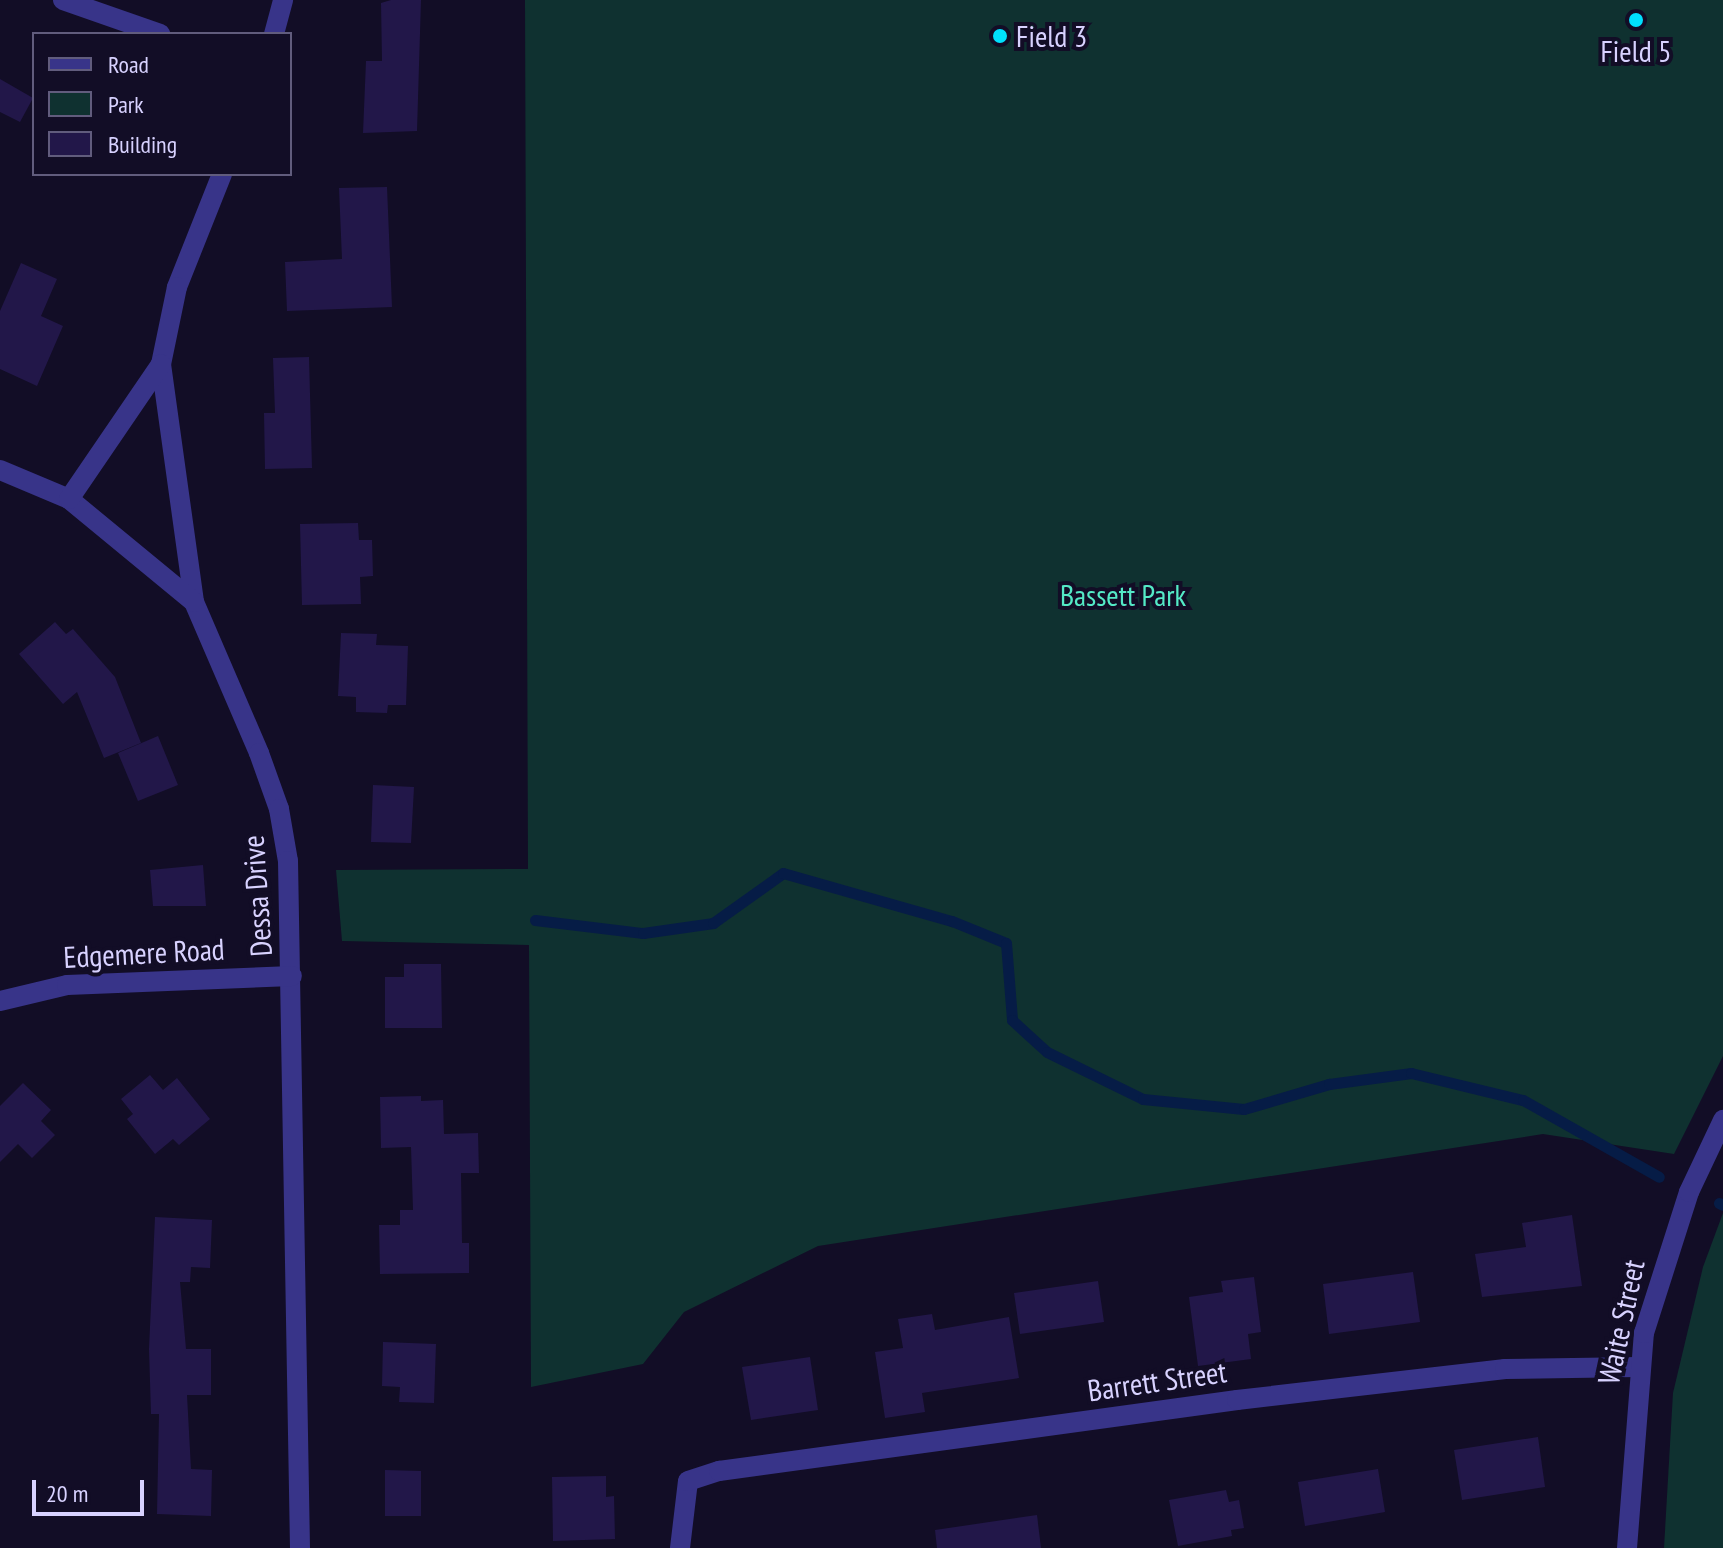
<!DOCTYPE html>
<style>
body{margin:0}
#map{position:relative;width:1723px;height:1548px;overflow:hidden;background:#120d26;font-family:"PT Sans Narrow",sans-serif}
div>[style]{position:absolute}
.green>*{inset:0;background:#0f3130}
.stream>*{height:11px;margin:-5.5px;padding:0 5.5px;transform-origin:5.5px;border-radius:5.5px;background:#061c46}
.building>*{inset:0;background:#221749}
.minor>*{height:20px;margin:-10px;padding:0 10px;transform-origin:10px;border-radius:10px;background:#383489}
.tertiary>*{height:20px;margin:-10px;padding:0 10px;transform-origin:10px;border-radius:10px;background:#383489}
.dots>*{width:22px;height:22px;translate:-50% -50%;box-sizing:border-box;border:4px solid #120d26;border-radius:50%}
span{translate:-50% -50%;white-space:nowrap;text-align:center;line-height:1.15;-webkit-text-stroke:8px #120d26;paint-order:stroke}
.poi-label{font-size:30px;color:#d8d2ff}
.left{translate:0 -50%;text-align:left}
.park-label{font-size:30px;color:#54e9c6}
.street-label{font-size:30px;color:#d8d2ff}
.legend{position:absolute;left:32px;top:32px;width:260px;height:144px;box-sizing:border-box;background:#120d26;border:2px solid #615c7d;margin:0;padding:10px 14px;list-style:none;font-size:24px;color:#d8d2ff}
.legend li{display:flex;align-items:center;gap:16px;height:40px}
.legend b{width:40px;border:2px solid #615c7d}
.scale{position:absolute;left:32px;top:1480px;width:112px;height:36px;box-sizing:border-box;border:4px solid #d8d2ff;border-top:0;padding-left:10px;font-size:24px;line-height:28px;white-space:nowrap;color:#d8d2ff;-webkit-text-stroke:6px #120d26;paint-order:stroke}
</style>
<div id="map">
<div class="green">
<i style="clip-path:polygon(525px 0,1723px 0,1723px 1056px,1674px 1154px,1543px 1134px,818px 1246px,684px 1312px,643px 1364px,531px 1387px,529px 945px,342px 941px,336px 870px,528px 869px)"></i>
<i style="clip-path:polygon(1723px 1213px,1723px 1548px,1664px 1548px,1673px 1393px,1703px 1267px)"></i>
</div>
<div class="stream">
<i style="left:535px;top:920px;width:109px;rotate:6.9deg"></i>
<i style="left:643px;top:933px;width:71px;rotate:-8.1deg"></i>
<i style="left:713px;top:923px;width:86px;rotate:-35.5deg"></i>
<i style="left:783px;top:873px;width:176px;rotate:15.9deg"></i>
<i style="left:952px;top:921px;width:58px;rotate:22.2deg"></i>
<i style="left:1006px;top:943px;width:77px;rotate:85.5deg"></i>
<i style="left:1012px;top:1020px;width:47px;rotate:42.4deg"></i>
<i style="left:1047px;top:1052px;width:107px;rotate:26.1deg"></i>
<i style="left:1143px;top:1099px;width:101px;rotate:5.7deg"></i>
<i style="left:1244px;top:1109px;width:89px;rotate:-16.4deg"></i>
<i style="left:1329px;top:1084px;width:83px;rotate:-7.6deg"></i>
<i style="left:1411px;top:1073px;width:115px;rotate:13.6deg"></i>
<i style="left:1523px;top:1100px;width:156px;rotate:29.5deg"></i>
<i style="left:1719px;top:1203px;width:4px;rotate:27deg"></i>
</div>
<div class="building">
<i style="clip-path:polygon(391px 0,421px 0,417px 131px,363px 133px,366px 61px,382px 61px,381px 3px)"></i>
<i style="clip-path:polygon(0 79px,33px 98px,20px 122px,0 112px)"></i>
<i style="clip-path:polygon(387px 187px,392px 307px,287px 311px,285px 262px,342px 259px,339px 188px)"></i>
<i style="clip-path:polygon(21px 263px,57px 279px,41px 316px,63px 326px,37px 386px,0 369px,0 311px)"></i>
<i style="clip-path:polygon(309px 357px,312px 468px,265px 469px,264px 413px,275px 413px,273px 358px)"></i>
<i style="clip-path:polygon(358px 523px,359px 540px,372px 540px,373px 576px,360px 577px,361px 604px,302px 605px,300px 524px)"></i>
<i style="clip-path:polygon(55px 622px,66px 634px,73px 629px,115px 677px,141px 743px,104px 758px,77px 692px,63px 704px,19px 654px)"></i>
<i style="clip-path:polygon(341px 633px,377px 634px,376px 645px,408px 646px,406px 705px,388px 705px,387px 713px,356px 712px,356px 697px,338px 696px)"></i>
<i style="clip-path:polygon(158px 736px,178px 785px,138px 801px,118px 753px)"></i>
<i style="clip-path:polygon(373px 785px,414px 787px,411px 843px,371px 842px)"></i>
<i style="clip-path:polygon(203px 865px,206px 906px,153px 906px,150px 870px)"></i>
<i style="clip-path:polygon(404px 964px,441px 964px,442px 1028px,385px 1028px,385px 977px,404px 977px)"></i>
<i style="clip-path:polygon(150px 1075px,163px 1090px,177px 1078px,210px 1119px,179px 1145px,173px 1139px,155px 1154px,127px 1119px,133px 1114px,121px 1099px)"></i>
<i style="clip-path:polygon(23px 1083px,51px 1110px,41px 1121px,55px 1135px,32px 1158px,18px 1144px,0 1162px,0 1106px)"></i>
<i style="clip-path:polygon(421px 1096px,421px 1101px,443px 1100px,444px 1134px,478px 1133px,479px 1173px,461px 1173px,462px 1243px,469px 1243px,469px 1273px,380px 1274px,379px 1225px,400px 1225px,400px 1210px,413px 1210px,411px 1147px,381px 1148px,380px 1097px)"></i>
<i style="clip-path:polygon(1572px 1215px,1582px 1286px,1482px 1297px,1475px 1254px,1526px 1247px,1522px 1223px)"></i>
<i style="clip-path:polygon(155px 1217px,212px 1220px,210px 1268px,191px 1267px,190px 1282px,180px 1282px,186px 1349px,211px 1349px,211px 1395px,187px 1395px,191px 1469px,212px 1470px,211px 1516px,157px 1514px,159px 1414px,151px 1414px,149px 1349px)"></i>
<i style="clip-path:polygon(1413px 1272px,1420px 1322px,1329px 1334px,1323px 1284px)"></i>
<i style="clip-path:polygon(1254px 1277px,1261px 1332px,1248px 1334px,1251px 1359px,1198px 1366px,1189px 1297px,1223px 1292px,1221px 1281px)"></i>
<i style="clip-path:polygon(1098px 1281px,1104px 1322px,1020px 1334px,1014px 1293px)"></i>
<i style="clip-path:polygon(932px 1314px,935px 1330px,1009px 1317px,1019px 1378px,922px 1393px,925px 1412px,885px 1418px,875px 1352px,903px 1348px,898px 1319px)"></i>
<i style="clip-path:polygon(383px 1342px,436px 1344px,434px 1403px,399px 1402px,400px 1387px,382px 1386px)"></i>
<i style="clip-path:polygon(810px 1357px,818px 1410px,751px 1420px,742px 1367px)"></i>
<i style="clip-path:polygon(1538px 1437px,1545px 1487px,1462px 1500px,1454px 1450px)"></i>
<i style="clip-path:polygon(1378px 1469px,1385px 1512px,1305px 1526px,1298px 1482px)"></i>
<i style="clip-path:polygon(385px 1470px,421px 1471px,421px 1516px,385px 1516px)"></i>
<i style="clip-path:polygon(606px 1476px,606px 1497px,614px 1496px,615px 1539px,553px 1541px,552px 1477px)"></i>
<i style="clip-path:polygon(1226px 1490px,1229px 1502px,1239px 1500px,1244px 1528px,1231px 1530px,1232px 1536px,1178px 1546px,1169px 1500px)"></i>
<i style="clip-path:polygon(1037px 1515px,1041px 1548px,937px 1548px,935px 1530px)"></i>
</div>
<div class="minor">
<i style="left:63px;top:0;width:103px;rotate:19.3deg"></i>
<i style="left:274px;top:34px;width:35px;rotate:-75deg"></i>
<i style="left:222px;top:174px;width:122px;rotate:111.7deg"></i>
<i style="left:177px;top:287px;width:79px;rotate:101.7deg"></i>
<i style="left:161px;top:364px;width:240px;rotate:82.1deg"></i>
<i style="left:194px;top:602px;width:164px;rotate:66.7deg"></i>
<i style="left:259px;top:753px;width:59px;rotate:70.3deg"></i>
<i style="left:279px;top:809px;width:53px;rotate:80.2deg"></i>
<i style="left:288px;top:861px;width:687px;rotate:89deg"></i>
<i style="left:0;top:470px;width:75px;rotate:22.8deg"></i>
<i style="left:69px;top:499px;width:162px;rotate:39.5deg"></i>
<i style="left:69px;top:499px;width:163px;rotate:-55.7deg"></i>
<i style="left:0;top:1001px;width:69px;rotate:-13.4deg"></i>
<i style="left:67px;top:985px;width:225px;rotate:-2.3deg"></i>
<i style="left:680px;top:1548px;width:67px;rotate:-83.2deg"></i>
<i style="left:688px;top:1481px;width:33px;rotate:-18deg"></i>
<i style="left:719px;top:1471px;width:523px;rotate:-7.8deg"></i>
<i style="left:1237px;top:1400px;width:270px;rotate:-6.6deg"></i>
<i style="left:1505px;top:1369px;width:133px;rotate:-0.9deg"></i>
</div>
<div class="tertiary">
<i style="left:1627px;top:1548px;width:216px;rotate:-85.5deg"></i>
<i style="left:1644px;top:1333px;width:148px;rotate:-72.3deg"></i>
<i style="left:1689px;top:1192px;width:80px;rotate:-64.7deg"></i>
</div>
<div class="dots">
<i style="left:1636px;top:20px;background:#00e0fd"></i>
<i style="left:1000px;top:36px;background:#00e0fd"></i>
</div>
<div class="poi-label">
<span class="left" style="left:1016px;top:36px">Field 3</span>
<span style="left:1636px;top:51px">Field 5</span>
</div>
<div class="park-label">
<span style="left:1123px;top:595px">Bassett Park</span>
</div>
<div class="street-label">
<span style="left:257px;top:896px;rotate:-94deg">Dessa Drive</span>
<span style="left:144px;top:953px;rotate:-3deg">Edgemere Road</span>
<span style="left:1621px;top:1322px;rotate:-78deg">Waite Street</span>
<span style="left:1157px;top:1381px;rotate:-8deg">Barrett Street</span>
</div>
<ul class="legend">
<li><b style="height:10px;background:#383489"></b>Road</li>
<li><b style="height:22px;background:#0f3130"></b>Park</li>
<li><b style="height:22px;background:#221749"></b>Building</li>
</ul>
<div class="scale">20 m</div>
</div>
